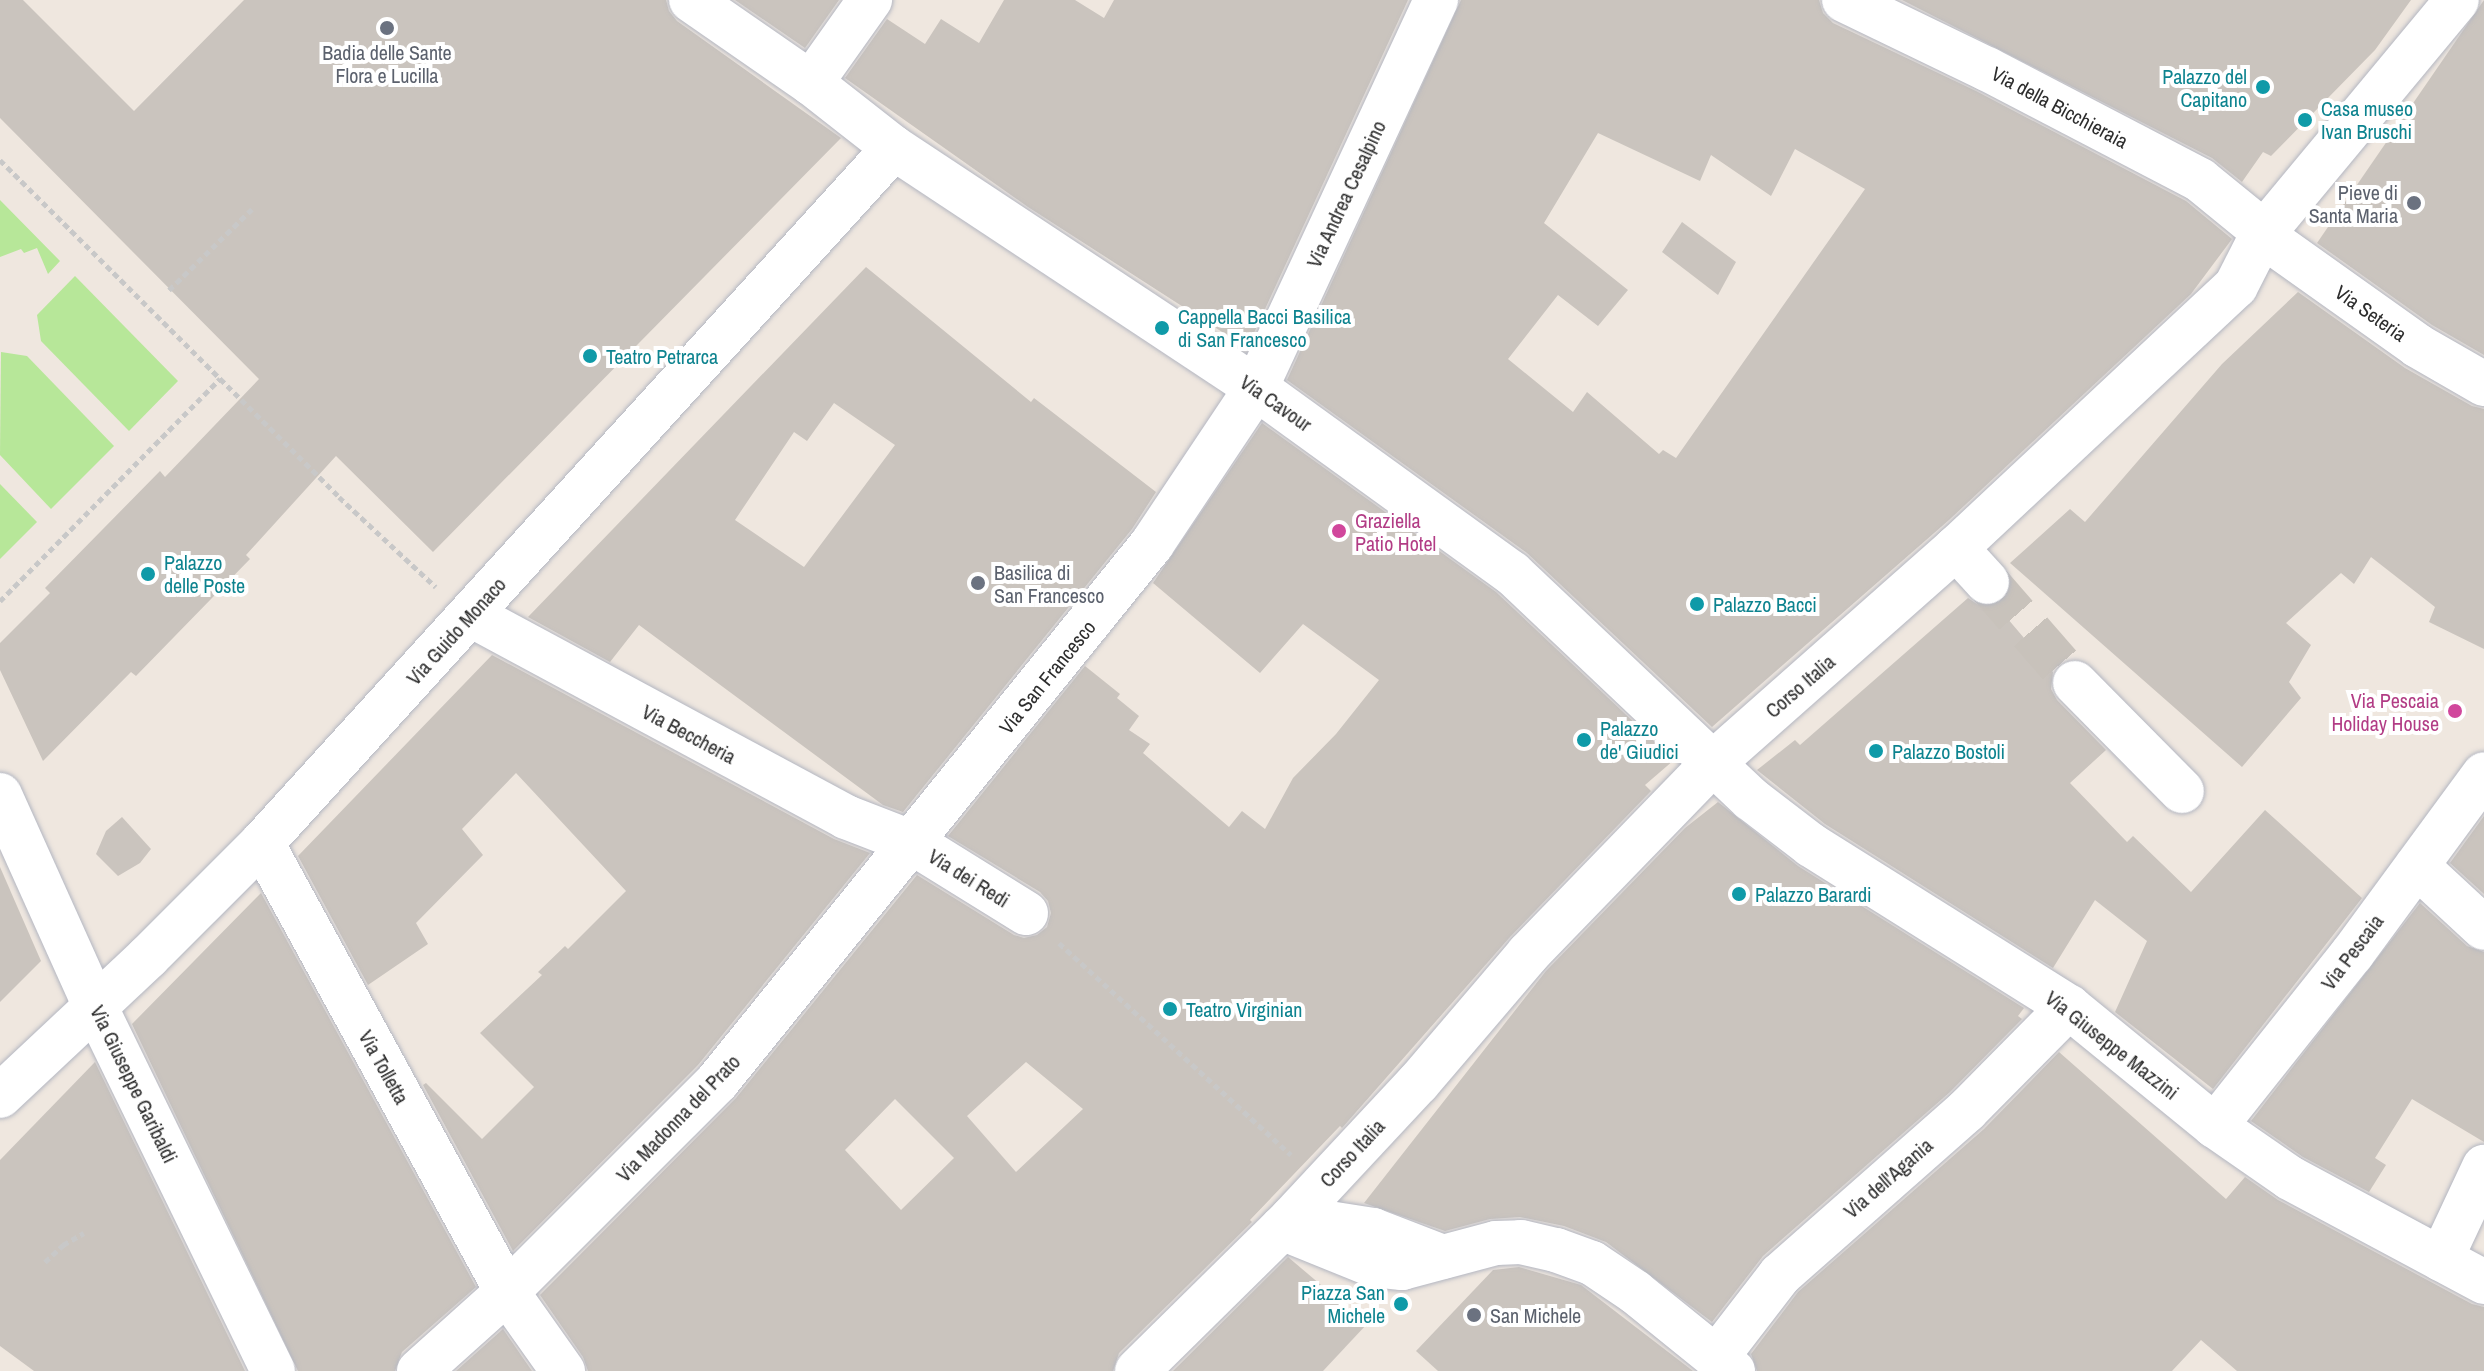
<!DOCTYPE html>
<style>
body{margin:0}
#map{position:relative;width:2484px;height:1371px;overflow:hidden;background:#efe7df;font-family:"Archivo Narrow",sans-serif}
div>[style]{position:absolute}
.green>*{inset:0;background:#b7e799}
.building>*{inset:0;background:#cac4be}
.minor-tunnel>*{height:44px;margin-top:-22px;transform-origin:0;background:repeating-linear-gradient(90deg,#c8c2bb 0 44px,transparent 0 66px)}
.path>*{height:5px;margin-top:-2.5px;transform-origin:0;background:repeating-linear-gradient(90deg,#c8c8c8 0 6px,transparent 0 10px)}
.roads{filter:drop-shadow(0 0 2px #b3b6c1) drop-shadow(0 0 2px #b3b6c1)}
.minor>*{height:44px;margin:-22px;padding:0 22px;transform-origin:22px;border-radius:22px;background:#fff}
.dots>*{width:22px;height:22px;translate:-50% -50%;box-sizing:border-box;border:4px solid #fff;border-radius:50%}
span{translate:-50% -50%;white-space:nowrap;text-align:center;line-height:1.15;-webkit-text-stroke:8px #fff;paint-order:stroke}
.worship-label{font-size:20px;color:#5b616d}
.right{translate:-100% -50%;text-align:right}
.left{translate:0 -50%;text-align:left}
.culture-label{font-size:20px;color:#0d838f}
.street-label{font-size:20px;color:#2d2d2d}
.hotel-label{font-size:20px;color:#b23c85}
</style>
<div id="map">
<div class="green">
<i style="clip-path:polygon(0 200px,60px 261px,48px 274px,37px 248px,24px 253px,21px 249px,0 257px)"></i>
<i style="clip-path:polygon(75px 276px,178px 381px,129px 431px,41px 341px,37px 315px)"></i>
<i style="clip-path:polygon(1px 352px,27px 356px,114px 446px,51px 509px,0 455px)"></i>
<i style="clip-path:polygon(0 484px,37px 522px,0 559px)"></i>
</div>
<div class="building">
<i style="clip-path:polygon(0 0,23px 0,134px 111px,244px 0,666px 0,669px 11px,677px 21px,841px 138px,433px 552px,336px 456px,246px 555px,250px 559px,136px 676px,131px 672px,43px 761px,0 670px,0 643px,50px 593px,45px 588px,160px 471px,165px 477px,259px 379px,0 118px)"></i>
<i style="clip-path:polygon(735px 0,839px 0,805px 48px)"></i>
<i style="clip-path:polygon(1004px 0,1075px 0,1104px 18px,1114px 0,1408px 0,1247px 348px,1028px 207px,845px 78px,887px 19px,925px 44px,941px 19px,979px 43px)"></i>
<i style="clip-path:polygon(evenodd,1461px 0,1819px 0,1823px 13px,1833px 23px,1976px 91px,2186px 201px,2232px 239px,2191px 294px,1949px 520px,1712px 727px,1527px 553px,1287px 380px,1461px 0,1598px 133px,1700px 181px,1711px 155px,1771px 196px,1795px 149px,1865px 189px,1676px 458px,1663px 450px,1659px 454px,1587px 392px,1573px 412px,1508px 359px,1558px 295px,1598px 326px,1628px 290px,1544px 223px,1598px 133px)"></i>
<i style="clip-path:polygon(1902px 0,2411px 0,2375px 50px,2271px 156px,2263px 152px,2242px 182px,2212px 158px)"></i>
<i style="clip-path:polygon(2484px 0,2484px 355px,2432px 325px,2317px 243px)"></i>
<i style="clip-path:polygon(1682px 222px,1736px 262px,1718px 295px,1662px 252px)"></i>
<i style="clip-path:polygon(evenodd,866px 267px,1031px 402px,1034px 398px,1156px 492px,1132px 529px,903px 812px,883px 805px,639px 625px,610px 662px,528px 617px,866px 267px,834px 403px,895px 445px,804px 567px,735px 520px,794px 432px,807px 441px,834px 403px)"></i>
<i style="clip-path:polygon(2298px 292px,2405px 368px,2472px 406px,2484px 409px,2484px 649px,2429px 622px,2435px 607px,2371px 557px,2354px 584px,2341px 573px,2286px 623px,2311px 645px,2289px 682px,2301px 698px,2242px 767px,2010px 563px,2070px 509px,2085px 522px,2222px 364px)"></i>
<i style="clip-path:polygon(evenodd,1262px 423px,1496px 592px,1674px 760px,1645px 785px,1651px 791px,1510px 937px,1342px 1128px,1340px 1126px,1250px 1220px,1252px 1222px,1119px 1353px,1113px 1371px,588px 1371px,583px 1357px,540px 1295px,736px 1098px,917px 875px,1014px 935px,1024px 938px,1037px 935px,1047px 927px,1051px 913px,1048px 901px,1040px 892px,948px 836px,1085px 666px,1120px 694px,1117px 698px,1139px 716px,1129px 730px,1150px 744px,1143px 753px,1229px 827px,1242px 811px,1265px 829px,1293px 778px,1336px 734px,1379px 680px,1303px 624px,1260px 673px,1153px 583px,1262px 423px,1026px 1062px,1083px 1109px,1016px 1172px,967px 1116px,1026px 1062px,1262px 423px,895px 1099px,954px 1158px,901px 1210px,845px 1150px,895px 1099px)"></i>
<i style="clip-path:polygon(1968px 598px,1980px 606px,1996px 605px,2053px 672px,2051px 689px,2057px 700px,2106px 750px,2070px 783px,2127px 842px,2133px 836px,2191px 892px,2265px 810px,2362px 898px,2213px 1089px,2115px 1012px,2147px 941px,2095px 900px,2053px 968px,1825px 824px,1757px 770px,1795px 740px,1800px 745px)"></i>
<i style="clip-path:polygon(492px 655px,834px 839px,870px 853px,698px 1065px,513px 1251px,423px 1085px,426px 1083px,482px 1139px,534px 1087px,480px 1033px,542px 975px,538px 972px,565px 946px,568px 949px,626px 891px,516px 773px,462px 829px,483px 855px,416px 923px,428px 944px,368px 985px,298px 856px)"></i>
<i style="clip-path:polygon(1718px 802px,1798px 866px,2024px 1008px,2018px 1016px,2022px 1019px,1950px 1092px,1763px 1256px,1712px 1322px,1606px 1242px,1564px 1226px,1520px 1217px,1490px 1219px,1445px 1231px,1364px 1203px,1546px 971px,1685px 828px)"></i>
<i style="clip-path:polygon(2484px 816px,2484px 894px,2450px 863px)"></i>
<i style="clip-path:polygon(122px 817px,151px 849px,140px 863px,118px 876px,96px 854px,106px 831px)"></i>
<i style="clip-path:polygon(0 867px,41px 961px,0 1002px)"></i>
<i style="clip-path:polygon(261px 893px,476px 1287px,402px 1352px,395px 1371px,298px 1371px,132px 1024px)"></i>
<i style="clip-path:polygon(2420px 903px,2467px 946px,2484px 952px,2484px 1142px,2412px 1099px,2375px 1158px,2386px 1165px,2369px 1192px,2303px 1157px,2251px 1121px)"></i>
<i style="clip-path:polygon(2059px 1052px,2226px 1199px,2245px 1177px,2278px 1200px,2472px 1304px,2484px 1307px,2484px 1371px,2237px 1371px,2201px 1340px,2172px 1371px,1757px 1371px,1751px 1354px,1798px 1292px,1984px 1129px)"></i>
<i style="clip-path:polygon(95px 1062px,245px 1371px,34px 1371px,0 1346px,0 1160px)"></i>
<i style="clip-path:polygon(1288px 1257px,1367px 1324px,1323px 1371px,1173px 1371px)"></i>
<i style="clip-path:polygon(1519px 1267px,1581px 1285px,1693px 1371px,1438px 1371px,1416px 1351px,1493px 1270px)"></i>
<i style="clip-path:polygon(503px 1329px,532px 1371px,456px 1371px)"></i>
</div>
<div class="minor-tunnel">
<i style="left:1987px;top:582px;width:134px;rotate:48.9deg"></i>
</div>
<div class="path">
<i style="left:0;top:160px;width:478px;rotate:44.8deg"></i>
<i style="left:339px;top:497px;width:132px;rotate:42.9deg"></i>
<i style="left:169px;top:290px;width:116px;rotate:-44.3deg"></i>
<i style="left:0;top:601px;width:313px;rotate:-45.3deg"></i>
<i style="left:1059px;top:943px;width:314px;rotate:42.4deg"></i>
<i style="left:45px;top:1262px;width:25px;rotate:-43deg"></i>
<i style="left:63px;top:1245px;width:24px;rotate:-30deg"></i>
</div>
<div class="roads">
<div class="minor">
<i style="left:691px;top:0;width:146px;rotate:34.7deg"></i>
<i style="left:811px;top:83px;width:105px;rotate:38.1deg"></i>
<i style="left:894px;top:148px;width:434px;rotate:33.5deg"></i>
<i style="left:1256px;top:388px;width:316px;rotate:35.9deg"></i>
<i style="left:1512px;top:573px;width:329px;rotate:43.4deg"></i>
<i style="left:1751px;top:799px;width:76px;rotate:37.5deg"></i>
<i style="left:1811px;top:845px;width:305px;rotate:32.1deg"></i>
<i style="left:2069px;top:1007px;width:188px;rotate:39.2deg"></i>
<i style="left:2215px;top:1126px;width:91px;rotate:34.7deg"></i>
<i style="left:2290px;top:1178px;width:220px;rotate:28.2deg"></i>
<i style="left:1844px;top:0;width:159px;rotate:25.8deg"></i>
<i style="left:1987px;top:69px;width:240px;rotate:27.5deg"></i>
<i style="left:2200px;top:180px;width:77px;rotate:39.2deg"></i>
<i style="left:2260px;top:229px;width:6px;rotate:72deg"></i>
<i style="left:2262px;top:235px;width:191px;rotate:35.4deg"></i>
<i style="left:2418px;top:346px;width:76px;rotate:29.9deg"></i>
<i style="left:811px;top:83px;width:102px;rotate:-54.6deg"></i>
<i style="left:1956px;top:548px;width:46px;rotate:47.6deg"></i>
<i style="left:471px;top:615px;width:426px;rotate:28.3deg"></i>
<i style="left:846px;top:817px;width:72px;rotate:21.2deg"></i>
<i style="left:913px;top:843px;width:133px;rotate:31.8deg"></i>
<i style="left:2075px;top:683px;width:152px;rotate:45.3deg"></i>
<i style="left:0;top:795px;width:231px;rotate:65.8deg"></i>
<i style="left:95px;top:1006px;width:406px;rotate:64deg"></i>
<i style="left:262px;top:843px;width:511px;rotate:61.38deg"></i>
<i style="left:507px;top:1292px;width:97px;rotate:54.7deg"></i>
<i style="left:2417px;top:866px;width:91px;rotate:42.8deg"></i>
<i style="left:0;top:1096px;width:203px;rotate:-43.2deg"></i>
<i style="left:148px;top:957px;width:161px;rotate:-45deg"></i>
<i style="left:262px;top:843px;width:939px;rotate:-47.72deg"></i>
<i style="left:2215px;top:1126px;width:220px;rotate:-51.5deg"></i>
<i style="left:2352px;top:954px;width:223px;rotate:-53.7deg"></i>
<i style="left:1303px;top:1219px;width:71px;rotate:8.9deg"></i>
<i style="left:1373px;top:1230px;width:75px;rotate:21.1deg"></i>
<i style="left:1282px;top:1228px;width:98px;rotate:22.1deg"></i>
<i style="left:1373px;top:1265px;width:29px;rotate:6deg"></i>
<i style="left:1402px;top:1268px;width:97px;rotate:-14.9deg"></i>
<i style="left:1496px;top:1243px;width:25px;rotate:-2deg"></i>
<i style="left:1521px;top:1242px;width:36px;rotate:13deg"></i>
<i style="left:1556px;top:1250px;width:38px;rotate:20deg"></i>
<i style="left:1592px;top:1263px;width:52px;rotate:34deg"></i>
<i style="left:1635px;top:1292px;width:126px;rotate:38.9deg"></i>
<i style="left:2441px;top:1259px;width:102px;rotate:-64.9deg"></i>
<i style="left:1716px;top:1358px;width:105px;rotate:-52.4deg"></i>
<i style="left:1780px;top:1275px;width:249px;rotate:-41.4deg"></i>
<i style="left:1967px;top:1110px;width:145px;rotate:-45.3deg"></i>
<i style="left:419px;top:1371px;width:118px;rotate:-41.9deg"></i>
<i style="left:507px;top:1292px;width:297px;rotate:-45deg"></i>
<i style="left:717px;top:1082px;width:692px;rotate:-51.04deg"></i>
<i style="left:1152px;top:544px;width:187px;rotate:-56.3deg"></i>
<i style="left:1256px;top:388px;width:428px;rotate:-65.1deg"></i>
<i style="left:1137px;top:1371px;width:218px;rotate:-44.6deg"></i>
<i style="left:1292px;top:1218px;width:185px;rotate:-47deg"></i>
<i style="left:1418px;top:1083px;width:170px;rotate:-49.5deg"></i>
<i style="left:1528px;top:954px;width:266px;rotate:-45.9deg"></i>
<i style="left:1713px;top:763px;width:324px;rotate:-41.5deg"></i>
<i style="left:1956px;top:548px;width:383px;rotate:-43.1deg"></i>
<i style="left:2236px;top:286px;width:57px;rotate:-63deg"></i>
<i style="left:2262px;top:235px;width:305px;rotate:-50.3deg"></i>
</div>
</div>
<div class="dots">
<i style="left:387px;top:28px;background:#6b7280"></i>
<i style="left:2263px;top:87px;background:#0f9aa8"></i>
<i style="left:2305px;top:120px;background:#0f9aa8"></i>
<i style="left:2414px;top:203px;background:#6b7280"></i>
<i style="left:1162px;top:328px;background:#0f9aa8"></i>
<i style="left:590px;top:356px;background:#0f9aa8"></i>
<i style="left:1339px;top:531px;background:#d1479c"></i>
<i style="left:148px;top:574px;background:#0f9aa8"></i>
<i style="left:978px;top:583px;background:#6b7280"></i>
<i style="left:1697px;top:604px;background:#0f9aa8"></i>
<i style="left:2455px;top:711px;background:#d1479c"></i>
<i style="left:1584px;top:740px;background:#0f9aa8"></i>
<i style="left:1876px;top:751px;background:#0f9aa8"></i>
<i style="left:1739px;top:894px;background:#0f9aa8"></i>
<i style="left:1170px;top:1009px;background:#0f9aa8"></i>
<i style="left:1401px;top:1304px;background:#0f9aa8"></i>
<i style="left:1474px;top:1315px;background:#6b7280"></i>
</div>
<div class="worship-label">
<span style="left:387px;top:64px">Badia delle Sante<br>Flora e Lucilla</span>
<span class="right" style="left:2398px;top:204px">Pieve di<br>Santa Maria</span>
<span class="left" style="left:994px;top:584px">Basilica di<br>San Francesco</span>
<span class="left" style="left:1490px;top:1315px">San Michele</span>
</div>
<div class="culture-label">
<span class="right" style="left:2247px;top:88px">Palazzo del<br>Capitano</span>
<span class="left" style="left:2321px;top:120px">Casa museo<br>Ivan Bruschi</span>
<span class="left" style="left:1178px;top:328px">Cappella Bacci Basilica<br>di San Francesco</span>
<span class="left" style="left:606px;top:356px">Teatro Petrarca</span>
<span class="left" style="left:164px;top:574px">Palazzo<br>delle Poste</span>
<span class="left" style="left:1713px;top:604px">Palazzo Bacci</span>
<span class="left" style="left:1600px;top:740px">Palazzo<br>de' Giudici</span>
<span class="left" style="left:1892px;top:751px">Palazzo Bostoli</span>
<span class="left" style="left:1755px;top:894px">Palazzo Barardi</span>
<span class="left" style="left:1186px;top:1009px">Teatro Virginian</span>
<span class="right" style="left:1385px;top:1304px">Piazza San<br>Michele</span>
</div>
<div class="street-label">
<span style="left:2060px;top:107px;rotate:28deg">Via della Bicchieraia</span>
<span style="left:1346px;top:194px;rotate:-65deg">Via Andrea Cesalpino</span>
<span style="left:2371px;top:313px;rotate:35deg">Via Seteria</span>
<span style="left:1276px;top:403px;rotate:35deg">Via Cavour</span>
<span style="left:456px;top:631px;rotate:-48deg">Via Guido Monaco</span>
<span style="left:1047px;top:677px;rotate:-51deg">Via San Francesco</span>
<span style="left:1800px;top:686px;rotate:-41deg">Corso Italia</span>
<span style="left:689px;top:734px;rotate:28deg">Via Beccheria</span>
<span style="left:969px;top:878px;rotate:32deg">Via dei Redi</span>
<span style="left:2352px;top:952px;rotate:-53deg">Via Pescaia</span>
<span style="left:2112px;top:1045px;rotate:38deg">Via Giuseppe Mazzini</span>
<span style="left:384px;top:1067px;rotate:61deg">Via Tolletta</span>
<span style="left:134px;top:1084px;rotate:64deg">Via Giuseppe Garibaldi</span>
<span style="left:678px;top:1118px;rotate:-46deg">Via Madonna del Prato</span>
<span style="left:1352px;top:1153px;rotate:-47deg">Corso Italia</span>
<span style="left:1888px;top:1178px;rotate:-41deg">Via dell'Agania</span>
</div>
<div class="hotel-label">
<span class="left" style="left:1355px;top:532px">Graziella<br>Patio Hotel</span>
<span class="right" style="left:2439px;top:712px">Via Pescaia<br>Holiday House</span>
</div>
</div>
